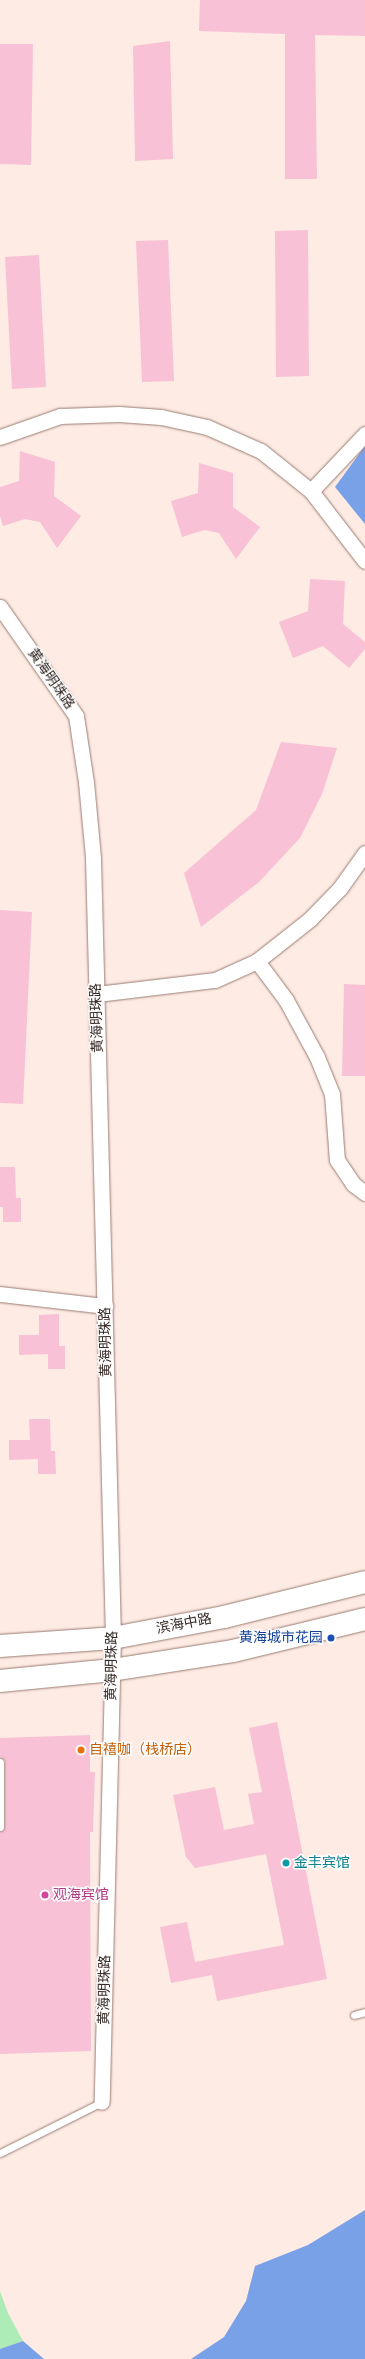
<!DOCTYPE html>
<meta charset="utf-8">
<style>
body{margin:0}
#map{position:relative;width:365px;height:2359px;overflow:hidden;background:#feebe4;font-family:"Fira Sans","Noto Sans SC",sans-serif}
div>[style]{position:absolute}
.green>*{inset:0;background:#adecb7}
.water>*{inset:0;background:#79a1e8}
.building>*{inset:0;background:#f8c1d6}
.roads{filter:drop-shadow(0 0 1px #987c71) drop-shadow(0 0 1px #987c71)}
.service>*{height:7px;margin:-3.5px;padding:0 3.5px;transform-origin:3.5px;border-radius:3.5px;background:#fff}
.minor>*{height:15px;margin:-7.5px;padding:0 7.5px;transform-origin:7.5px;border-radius:7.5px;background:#fff}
.primary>*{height:22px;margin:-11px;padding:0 11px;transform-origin:11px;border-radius:11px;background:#fff}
.dots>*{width:11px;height:11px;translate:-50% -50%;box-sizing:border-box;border:2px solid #fdfdfd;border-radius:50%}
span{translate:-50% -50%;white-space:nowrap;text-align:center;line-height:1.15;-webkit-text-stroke:3px #fdfdfd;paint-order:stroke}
.street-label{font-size:14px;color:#372b27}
.transit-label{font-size:14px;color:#164399}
.right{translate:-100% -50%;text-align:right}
.food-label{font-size:14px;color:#c56008}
.left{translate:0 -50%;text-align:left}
.culture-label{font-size:14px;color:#0d838f}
.hotel-label{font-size:14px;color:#b23c85}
</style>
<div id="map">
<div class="green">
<i style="clip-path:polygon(0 2291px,8px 2313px,23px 2341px,0 2349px)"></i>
</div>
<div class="water">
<i style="clip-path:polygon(365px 446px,365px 524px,335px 487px)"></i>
<i style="clip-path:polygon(365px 2210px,365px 2359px,191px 2359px,224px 2337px,246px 2301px,255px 2266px,308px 2245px)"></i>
<i style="clip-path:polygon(23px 2341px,44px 2359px,0 2359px,0 2349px)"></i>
</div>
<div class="building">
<i style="clip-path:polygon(200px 0,365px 0,365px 36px,315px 35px,317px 179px,285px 179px,285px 34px,199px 31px)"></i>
<i style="clip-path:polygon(170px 41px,173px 159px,135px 161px,133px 46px)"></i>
<i style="clip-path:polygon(0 44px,33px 44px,31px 165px,0 164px)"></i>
<i style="clip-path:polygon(308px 230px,309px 376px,276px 377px,275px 231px)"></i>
<i style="clip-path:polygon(168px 240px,174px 381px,142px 382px,136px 241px)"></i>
<i style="clip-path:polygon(39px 255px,46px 387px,12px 389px,5px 257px)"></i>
<i style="clip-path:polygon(20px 451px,55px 462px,54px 496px,81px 516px,57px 548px,40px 522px,25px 519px,3px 526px,0 516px,0 487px,19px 481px)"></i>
<i style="clip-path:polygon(199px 463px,233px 473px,233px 507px,260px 527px,236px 559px,219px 533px,204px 530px,182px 537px,171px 501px,198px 493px)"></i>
<i style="clip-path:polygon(310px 579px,345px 581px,343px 624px,365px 642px,365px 649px,349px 668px,323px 646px,293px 658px,279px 622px,308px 611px)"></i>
<i style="clip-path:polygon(281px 742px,337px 748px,322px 794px,300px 838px,259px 882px,201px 927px,184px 873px,256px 810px)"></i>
<i style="clip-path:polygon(0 910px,32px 912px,23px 1104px,0 1103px)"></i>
<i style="clip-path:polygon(344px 984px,365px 985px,365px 1076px,342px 1076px)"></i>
<i style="clip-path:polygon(0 1167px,15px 1167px,16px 1198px,21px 1198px,21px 1222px,3px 1222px,3px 1207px,0 1207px)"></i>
<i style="clip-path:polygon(59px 1314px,59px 1346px,65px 1346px,65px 1369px,48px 1369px,48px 1354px,19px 1355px,19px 1335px,39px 1335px,39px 1315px)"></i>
<i style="clip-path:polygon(29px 1419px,50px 1419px,51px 1451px,55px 1451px,56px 1474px,38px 1474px,38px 1459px,9px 1460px,9px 1440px,30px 1440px)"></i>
<i style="clip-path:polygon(277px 1722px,327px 1979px,217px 2001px,212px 1975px,171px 1983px,160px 1927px,187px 1922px,195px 1962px,284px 1945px,266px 1854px,195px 1868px,186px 1857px,173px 1795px,215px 1787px,224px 1830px,254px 1824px,248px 1794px,262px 1792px,249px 1728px)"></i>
<i style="clip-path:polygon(90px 1735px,90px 1772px,95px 1772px,93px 1832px,90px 1832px,91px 2051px,0 2054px,0 1832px,5px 1827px,5px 1762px,0 1757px,0 1738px)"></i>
</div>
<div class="roads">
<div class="service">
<i style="left:0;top:1762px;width:65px;rotate:90deg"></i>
<i style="left:354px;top:2015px;width:11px;rotate:-15deg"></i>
<i style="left:0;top:2153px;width:114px;rotate:-26.6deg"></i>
</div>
<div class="minor">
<i style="left:0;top:437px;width:64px;rotate:-19.3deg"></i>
<i style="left:60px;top:416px;width:59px;rotate:-1.9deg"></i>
<i style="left:119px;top:414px;width:42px;rotate:4.1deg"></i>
<i style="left:161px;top:417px;width:47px;rotate:12.3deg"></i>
<i style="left:207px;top:427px;width:59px;rotate:24deg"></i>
<i style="left:261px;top:451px;width:64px;rotate:38.7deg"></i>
<i style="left:311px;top:491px;width:88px;rotate:52.4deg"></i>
<i style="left:311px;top:491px;width:79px;rotate:-46.5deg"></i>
<i style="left:0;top:607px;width:133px;rotate:55.1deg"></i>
<i style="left:76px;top:716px;width:67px;rotate:81.4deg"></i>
<i style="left:86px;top:782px;width:76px;rotate:84.7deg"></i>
<i style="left:93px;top:858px;width:780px;rotate:88.53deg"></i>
<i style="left:113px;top:1638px;width:464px;rotate:91.4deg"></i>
<i style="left:257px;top:961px;width:49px;rotate:53.4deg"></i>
<i style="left:286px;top:1000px;width:65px;rotate:61.5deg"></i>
<i style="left:317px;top:1057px;width:40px;rotate:68deg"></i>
<i style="left:332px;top:1094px;width:66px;rotate:85.7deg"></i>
<i style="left:337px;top:1160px;width:29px;rotate:56deg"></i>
<i style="left:353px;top:1184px;width:15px;rotate:37deg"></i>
<i style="left:97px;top:994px;width:119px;rotate:-6.8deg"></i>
<i style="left:215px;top:980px;width:46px;rotate:-24.3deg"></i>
<i style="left:257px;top:961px;width:68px;rotate:-38.4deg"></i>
<i style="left:310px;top:919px;width:43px;rotate:-45.9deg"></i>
<i style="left:340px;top:888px;width:43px;rotate:-54.5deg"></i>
<i style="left:0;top:1294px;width:106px;rotate:6.5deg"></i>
</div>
<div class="primary">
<i style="left:0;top:1646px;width:113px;rotate:-4deg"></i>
<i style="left:113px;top:1638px;width:113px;rotate:-10.7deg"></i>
<i style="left:224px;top:1617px;width:145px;rotate:-13.9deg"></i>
<i style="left:0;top:1681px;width:113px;rotate:-5.6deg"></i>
<i style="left:112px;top:1670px;width:122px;rotate:-8.9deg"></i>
<i style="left:233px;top:1651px;width:136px;rotate:-13.6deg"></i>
</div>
</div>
<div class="dots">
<i style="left:331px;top:1638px;background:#1a4fb4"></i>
<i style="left:81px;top:1750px;background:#e8710a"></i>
<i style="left:286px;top:1863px;background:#0f9aa8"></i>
<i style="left:45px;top:1895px;background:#d1479c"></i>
</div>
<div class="street-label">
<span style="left:51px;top:679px;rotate:55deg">黄海明珠路</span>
<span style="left:97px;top:1018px;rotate:-92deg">黄海明珠路</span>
<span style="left:106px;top:1342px;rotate:-91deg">黄海明珠路</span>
<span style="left:184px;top:1624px;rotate:-11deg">滨海中路</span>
<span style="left:112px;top:1666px;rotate:-89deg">黄海明珠路</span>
<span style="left:105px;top:1990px;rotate:-89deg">黄海明珠路</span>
</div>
<div class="transit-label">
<span class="right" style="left:323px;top:1638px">黄海城市花园</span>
</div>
<div class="food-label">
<span class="left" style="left:89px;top:1750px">自禧咖（栈桥店）</span>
</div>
<div class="culture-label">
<span class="left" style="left:294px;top:1863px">金丰宾馆</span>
</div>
<div class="hotel-label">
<span class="left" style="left:53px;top:1895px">观海宾馆</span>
</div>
</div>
